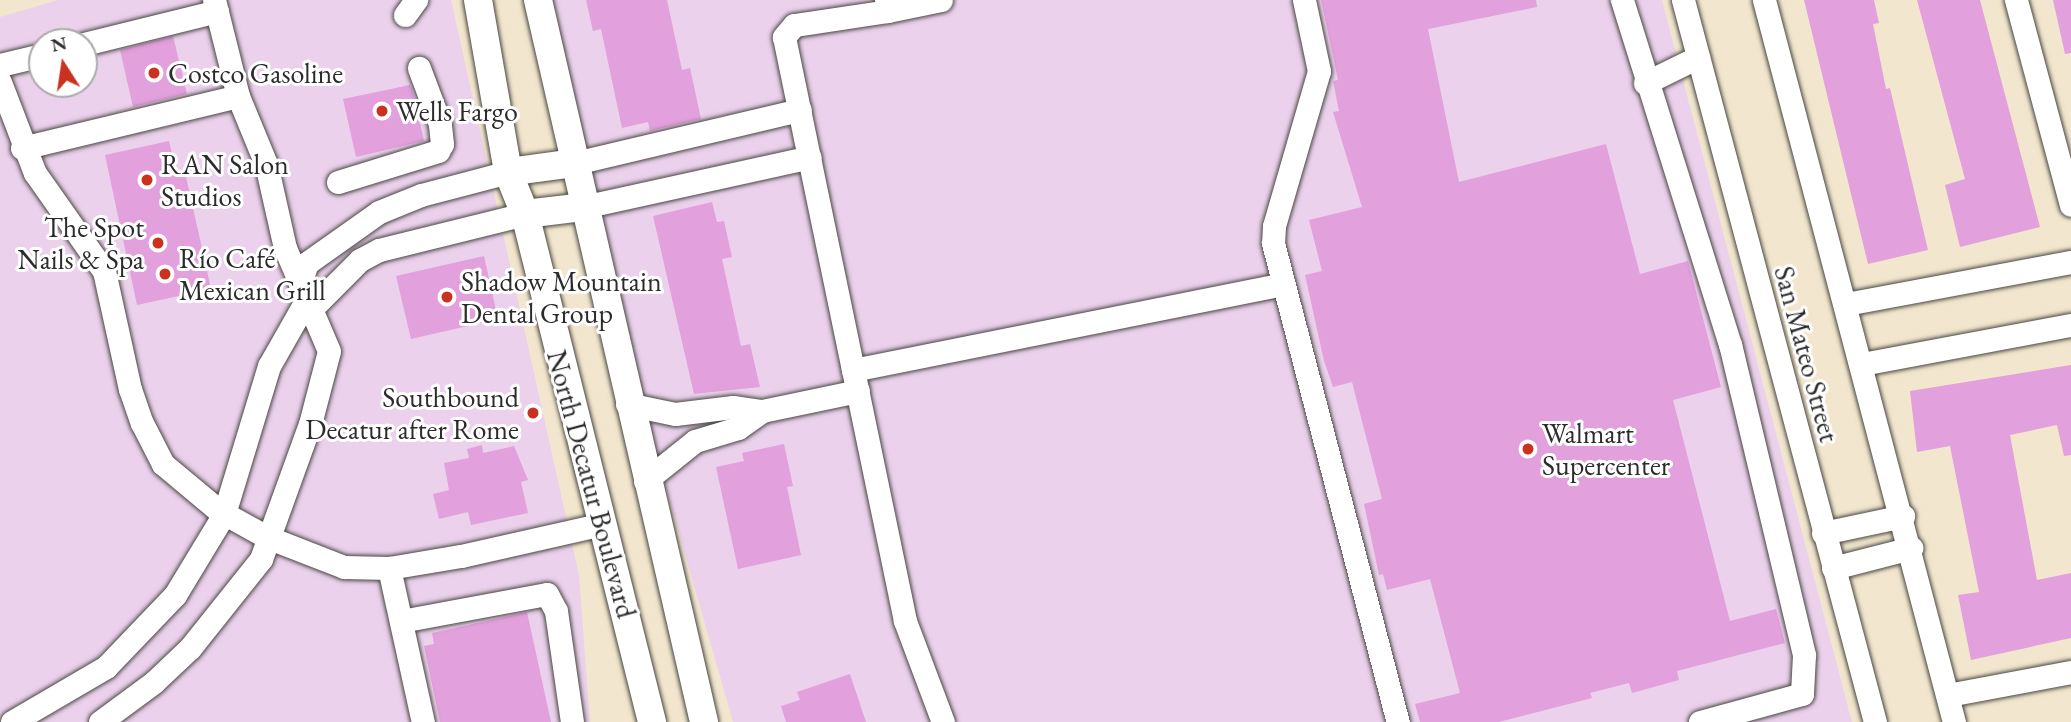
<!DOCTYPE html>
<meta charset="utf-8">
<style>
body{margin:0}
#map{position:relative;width:2071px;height:722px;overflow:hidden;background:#f2e7ce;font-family:"EB Garamond",serif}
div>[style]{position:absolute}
.built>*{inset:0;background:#ebd1ec}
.building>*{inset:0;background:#e2a0dc}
.roads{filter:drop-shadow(0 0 2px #494743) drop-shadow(0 0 2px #494743)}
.minor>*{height:23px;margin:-11.5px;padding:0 11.5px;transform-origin:11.5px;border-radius:11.5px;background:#fff}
.major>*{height:28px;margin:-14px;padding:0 14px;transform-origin:14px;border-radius:14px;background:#fff}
.dots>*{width:19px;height:19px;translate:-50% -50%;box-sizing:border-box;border:4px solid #fff;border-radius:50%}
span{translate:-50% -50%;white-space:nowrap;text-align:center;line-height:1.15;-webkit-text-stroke:6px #fff;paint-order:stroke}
.poi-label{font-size:28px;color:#2b2b2b}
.left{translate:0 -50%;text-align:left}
.right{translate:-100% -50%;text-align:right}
.street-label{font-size:28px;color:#2b2b2b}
.north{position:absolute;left:28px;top:28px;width:70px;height:70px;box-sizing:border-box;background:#fff;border:2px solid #aaa;border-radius:50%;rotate:348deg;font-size:19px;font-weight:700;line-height:28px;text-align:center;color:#2b2b2b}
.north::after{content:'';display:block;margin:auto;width:24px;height:32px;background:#c8321e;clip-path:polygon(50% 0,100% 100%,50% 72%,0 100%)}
</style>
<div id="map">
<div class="built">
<i style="clip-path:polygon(evenodd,58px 0,451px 0,579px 575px,590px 722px,0 722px,0 17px,58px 0,42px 42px,84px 42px,84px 84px,42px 84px,42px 42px)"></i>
<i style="clip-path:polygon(552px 0,1662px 0,1852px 722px,733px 722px,635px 379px)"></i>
</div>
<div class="building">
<i style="clip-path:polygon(586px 0,667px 0,682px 70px,690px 68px,701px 119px,650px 131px,648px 122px,622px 128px,601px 29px,593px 31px)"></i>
<i style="clip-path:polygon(1321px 0,1536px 0,1537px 7px,1428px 29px,1459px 182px,1606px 144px,1640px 274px,1688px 261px,1721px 387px,1673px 400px,1730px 621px,1776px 609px,1785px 643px,1677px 671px,1679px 680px,1632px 693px,1629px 683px,1590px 693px,1592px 698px,1499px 722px,1420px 722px,1415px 704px,1460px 693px,1430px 579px,1387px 590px,1383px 574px,1379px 575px,1364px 504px,1382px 499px,1352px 382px,1333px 387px,1324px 361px,1305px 275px,1322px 271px,1309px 220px,1362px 207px,1333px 112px,1339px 111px,1333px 81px,1338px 80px)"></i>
<i style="clip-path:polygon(1804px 0,1874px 0,1879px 23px,1873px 24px,1886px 89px,1890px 88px,1928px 250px,1868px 264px)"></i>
<i style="clip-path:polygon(1917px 0,1980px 0,2040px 227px,1960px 247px,1945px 185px,1965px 179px)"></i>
<i style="clip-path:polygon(2053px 0,2071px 0,2071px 53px,2065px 54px)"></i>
<i style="clip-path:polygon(173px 36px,187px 94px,133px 107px,120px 50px)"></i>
<i style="clip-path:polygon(410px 85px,424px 122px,420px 123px,424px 141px,356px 157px,343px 99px)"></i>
<i style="clip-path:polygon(169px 141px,177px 174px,185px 172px,211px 289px,137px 305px,105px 155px)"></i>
<i style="clip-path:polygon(712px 202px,717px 222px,724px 221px,732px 257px,722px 259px,741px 346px,750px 344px,760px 387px,694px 394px,653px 216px)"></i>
<i style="clip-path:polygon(484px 256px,498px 319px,411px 339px,396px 276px)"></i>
<i style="clip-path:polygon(2071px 365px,2071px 455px,2064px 456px,2057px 425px,2010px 435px,2037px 580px,2071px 573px,2071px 638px,1971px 660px,1958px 595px,1979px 592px,1950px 446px,1917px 452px,1910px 391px)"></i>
<i style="clip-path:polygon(784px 444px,793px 486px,787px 487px,801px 555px,738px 569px,716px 467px,744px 461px,742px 453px)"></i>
<i style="clip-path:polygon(482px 445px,483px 453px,514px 446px,528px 480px,521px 482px,528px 513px,471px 525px,468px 512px,439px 519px,433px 494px,449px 490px,444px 463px,469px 458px,467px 449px)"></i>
<i style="clip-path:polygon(527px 612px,551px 722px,440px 722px,424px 646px,434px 644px,432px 633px)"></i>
<i style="clip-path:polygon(850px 674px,866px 722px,786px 722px,781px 706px,800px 700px,797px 692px)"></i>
</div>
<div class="roads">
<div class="minor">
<i style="left:886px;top:0;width:11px;rotate:80deg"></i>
<i style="left:888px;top:11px;width:95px;rotate:171.5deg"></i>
<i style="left:794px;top:25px;width:16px;rotate:130deg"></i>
<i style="left:784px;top:37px;width:596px;rotate:78.29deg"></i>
<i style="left:905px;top:621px;width:108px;rotate:69.4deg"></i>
<i style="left:1304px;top:0;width:73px;rotate:78.1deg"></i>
<i style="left:1319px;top:71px;width:161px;rotate:106.2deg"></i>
<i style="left:1274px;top:226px;width:17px;rotate:93deg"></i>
<i style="left:1273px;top:243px;width:495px;rotate:75.4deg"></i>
<i style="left:1622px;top:0;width:361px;rotate:72.6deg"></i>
<i style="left:1730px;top:344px;width:320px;rotate:76.6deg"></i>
<i style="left:1804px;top:655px;width:39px;rotate:93deg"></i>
<i style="left:1802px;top:694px;width:106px;rotate:164.6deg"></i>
<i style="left:1683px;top:0;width:747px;rotate:75.11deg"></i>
<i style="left:1764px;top:0;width:747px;rotate:75.26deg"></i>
<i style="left:2016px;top:0;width:212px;rotate:75deg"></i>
<i style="left:888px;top:11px;width:54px;rotate:-11.7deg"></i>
<i style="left:405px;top:15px;width:19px;rotate:-54deg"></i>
<i style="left:84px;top:44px;width:137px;rotate:-13.9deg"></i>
<i style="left:0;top:65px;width:43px;rotate:-13.4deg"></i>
<i style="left:0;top:82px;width:97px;rotate:69deg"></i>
<i style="left:35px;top:173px;width:120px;rotate:54.9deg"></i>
<i style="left:104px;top:271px;width:121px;rotate:77.6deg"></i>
<i style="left:130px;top:389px;width:36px;rotate:71deg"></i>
<i style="left:142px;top:423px;width:46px;rotate:62.9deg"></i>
<i style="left:163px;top:464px;width:72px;rotate:39.9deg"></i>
<i style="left:218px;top:510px;width:56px;rotate:28.9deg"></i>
<i style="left:267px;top:537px;width:83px;rotate:21.3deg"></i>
<i style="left:344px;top:567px;width:45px;rotate:1.3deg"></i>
<i style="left:389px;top:568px;width:73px;rotate:-9.5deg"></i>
<i style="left:461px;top:556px;width:146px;rotate:-12.7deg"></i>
<i style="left:1645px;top:83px;width:59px;rotate:-26.1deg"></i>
<i style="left:22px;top:148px;width:222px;rotate:-13.5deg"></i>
<i style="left:575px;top:163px;width:231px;rotate:-13.3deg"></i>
<i style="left:338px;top:182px;width:105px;rotate:-17.2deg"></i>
<i style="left:438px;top:151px;width:8px;rotate:-60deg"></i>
<i style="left:442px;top:144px;width:20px;rotate:-96deg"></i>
<i style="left:440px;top:124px;width:60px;rotate:-110.6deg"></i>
<i style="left:583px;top:207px;width:232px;rotate:-12.4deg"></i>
<i style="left:300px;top:284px;width:22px;rotate:-72deg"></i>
<i style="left:307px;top:263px;width:88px;rotate:-35.3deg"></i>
<i style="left:379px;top:212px;width:45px;rotate:-22deg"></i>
<i style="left:421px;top:195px;width:90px;rotate:-14.8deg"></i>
<i style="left:1846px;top:304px;width:229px;rotate:-10.6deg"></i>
<i style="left:311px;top:309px;width:69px;rotate:-45deg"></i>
<i style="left:360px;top:260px;width:21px;rotate:-28deg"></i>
<i style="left:379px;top:250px;width:150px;rotate:-13.9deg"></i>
<i style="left:1862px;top:364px;width:213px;rotate:-10.6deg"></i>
<i style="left:853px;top:370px;width:439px;rotate:-11.3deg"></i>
<i style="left:627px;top:404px;width:49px;rotate:11.8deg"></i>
<i style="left:675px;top:414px;width:58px;rotate:-6.9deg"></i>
<i style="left:733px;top:407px;width:29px;rotate:8deg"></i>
<i style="left:762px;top:411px;width:98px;rotate:-11.8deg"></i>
<i style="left:645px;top:481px;width:64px;rotate:-38.7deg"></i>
<i style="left:695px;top:441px;width:45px;rotate:-16.8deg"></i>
<i style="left:738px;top:428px;width:29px;rotate:-35deg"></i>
<i style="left:1823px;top:533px;width:82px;rotate:-12deg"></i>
<i style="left:389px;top:568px;width:158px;rotate:77.6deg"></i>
<i style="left:1833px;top:568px;width:81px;rotate:-14.4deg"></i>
<i style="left:401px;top:621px;width:148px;rotate:-10.5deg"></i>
<i style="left:547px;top:594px;width:19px;rotate:62deg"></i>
<i style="left:556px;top:611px;width:112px;rotate:81.8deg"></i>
<i style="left:1948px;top:695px;width:125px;rotate:-10.6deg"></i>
<i style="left:12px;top:722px;width:109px;rotate:-30.3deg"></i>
<i style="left:106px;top:667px;width:100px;rotate:-46.2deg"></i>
<i style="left:175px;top:595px;width:95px;rotate:-58.8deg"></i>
<i style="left:224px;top:514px;width:155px;rotate:-73.1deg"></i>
<i style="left:269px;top:366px;width:77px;rotate:-60.4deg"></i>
<i style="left:100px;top:722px;width:67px;rotate:-36.5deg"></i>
<i style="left:154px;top:682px;width:50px;rotate:-43.4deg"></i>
<i style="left:190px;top:648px;width:114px;rotate:-51.4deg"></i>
<i style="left:261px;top:559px;width:144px;rotate:-70.1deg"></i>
<i style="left:310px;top:424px;width:75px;rotate:-75.4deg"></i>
<i style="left:329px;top:351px;width:112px;rotate:-113.1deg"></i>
<i style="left:285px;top:248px;width:86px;rotate:-102.7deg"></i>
<i style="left:266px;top:164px;width:74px;rotate:-112.4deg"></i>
<i style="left:238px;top:96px;width:99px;rotate:-104deg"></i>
</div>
<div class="major">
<i style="left:478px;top:0;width:175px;rotate:80.1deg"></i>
<i style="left:508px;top:172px;width:45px;rotate:68deg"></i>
<i style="left:525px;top:214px;width:524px;rotate:75.96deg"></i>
<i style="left:538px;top:0;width:741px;rotate:77.05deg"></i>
<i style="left:508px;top:172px;width:68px;rotate:-7.7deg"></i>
<i style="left:525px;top:214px;width:58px;rotate:-6.9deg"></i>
</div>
</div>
<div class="dots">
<i style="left:154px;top:73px;background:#c8321e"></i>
<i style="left:382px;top:111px;background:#c8321e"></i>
<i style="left:147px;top:180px;background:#c8321e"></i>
<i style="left:158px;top:243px;background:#c8321e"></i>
<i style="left:165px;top:274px;background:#c8321e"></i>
<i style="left:447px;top:297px;background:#c8321e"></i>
<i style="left:533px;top:413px;background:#c8321e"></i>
<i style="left:1528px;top:449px;background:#c8321e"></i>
</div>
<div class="poi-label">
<span class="left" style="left:168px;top:73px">Costco Gasoline</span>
<span class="left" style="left:396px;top:111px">Wells Fargo</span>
<span class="left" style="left:161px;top:180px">RAN Salon<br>Studios</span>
<span class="right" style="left:144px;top:243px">The Spot<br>Nails &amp; Spa</span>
<span class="left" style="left:179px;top:274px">Río Café<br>Mexican Grill</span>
<span class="left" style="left:461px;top:297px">Shadow Mountain<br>Dental Group</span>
<span class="right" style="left:519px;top:413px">Southbound<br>Decatur after Rome</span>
<span class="left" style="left:1542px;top:449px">Walmart<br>Supercenter</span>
</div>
<div class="street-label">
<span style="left:1807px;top:354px;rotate:75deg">San Mateo Street</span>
<span style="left:592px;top:484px;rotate:75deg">North Decatur Boulevard</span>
</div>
<div class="north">N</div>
</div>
